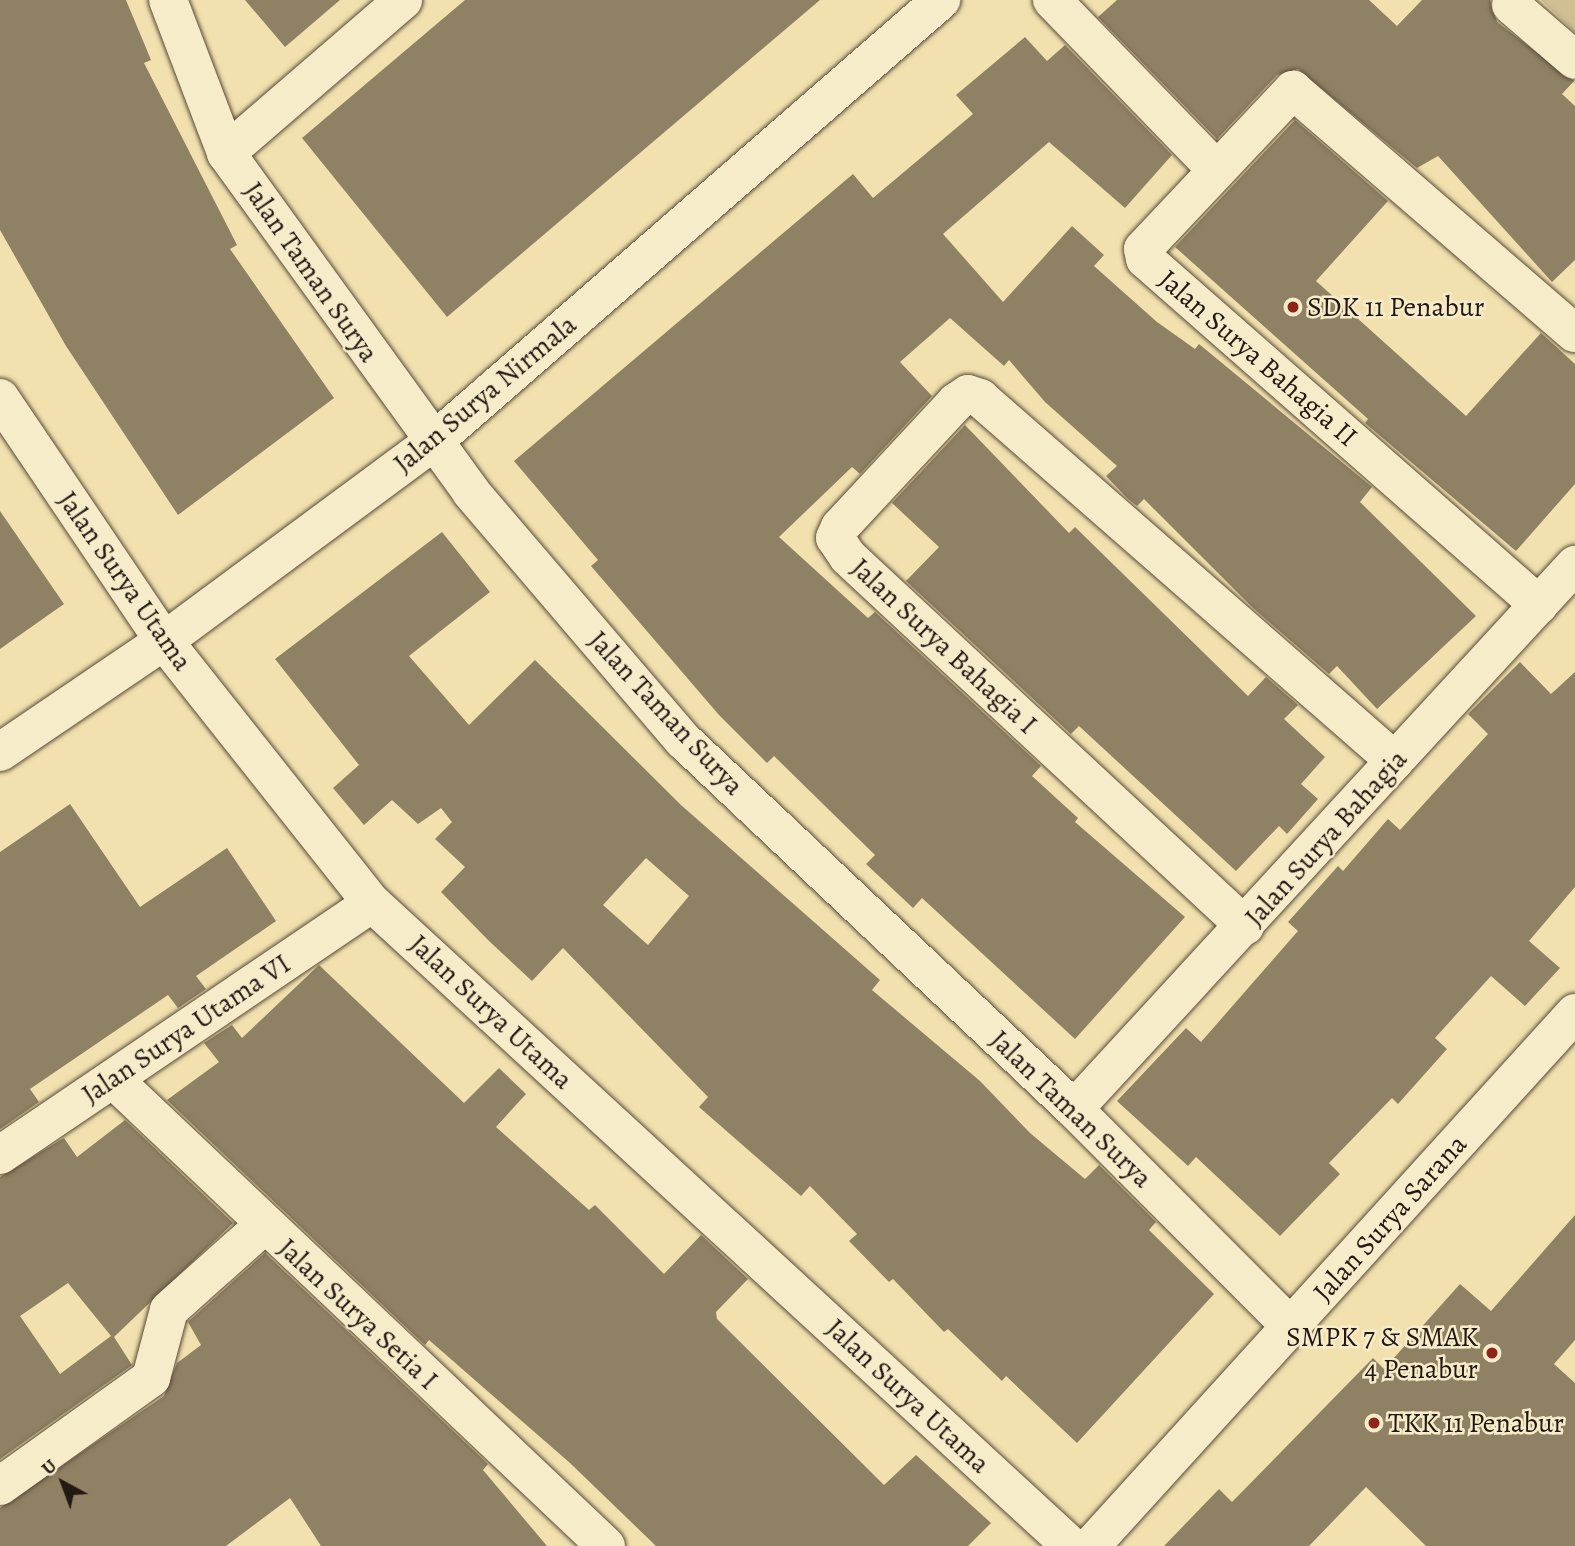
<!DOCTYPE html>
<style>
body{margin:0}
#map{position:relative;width:1575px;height:1546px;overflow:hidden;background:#f2e1ae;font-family:Alegreya,serif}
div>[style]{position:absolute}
.green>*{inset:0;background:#cfbf93}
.building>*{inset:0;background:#8f8163}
.roads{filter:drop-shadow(0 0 2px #574a39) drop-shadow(0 0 2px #574a39)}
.street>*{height:38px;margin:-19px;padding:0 19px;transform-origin:19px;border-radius:19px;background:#f7ecca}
.dots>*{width:19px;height:19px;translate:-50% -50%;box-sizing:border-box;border:4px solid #f7ecca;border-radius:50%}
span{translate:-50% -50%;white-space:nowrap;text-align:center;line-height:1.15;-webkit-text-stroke:5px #f7ecca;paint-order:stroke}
.street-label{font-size:28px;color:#231812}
.poi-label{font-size:28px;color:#231812}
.left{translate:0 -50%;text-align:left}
.right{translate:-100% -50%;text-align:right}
.north{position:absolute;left:28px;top:1448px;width:70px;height:70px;-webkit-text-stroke:5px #f7ecca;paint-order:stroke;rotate:319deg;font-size:19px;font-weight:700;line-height:28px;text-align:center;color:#231812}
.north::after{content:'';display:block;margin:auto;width:24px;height:32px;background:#231812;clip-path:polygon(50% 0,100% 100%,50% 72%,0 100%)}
</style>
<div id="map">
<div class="green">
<i style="clip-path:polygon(1541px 0,1575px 0,1575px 32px)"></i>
</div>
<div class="building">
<i style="clip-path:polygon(0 0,126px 0,151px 60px,144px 63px,237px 245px,230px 249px,334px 398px,178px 515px,66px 346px,0 230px)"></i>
<i style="clip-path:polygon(245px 0,340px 0,285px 47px)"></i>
<i style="clip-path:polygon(465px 0,820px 0,447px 317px,302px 138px)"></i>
<i style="clip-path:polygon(1117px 0,1369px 0,1397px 26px,1422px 0,1490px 0,1497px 22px,1574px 81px,1562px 94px,1575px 106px,1575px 260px,1552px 282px,1438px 156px,1417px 168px,1298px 69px,1277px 75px,1217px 139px,1098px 17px)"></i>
<i style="clip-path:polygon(1025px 37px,1047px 61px,1065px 45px,1172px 155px,1125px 208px,1049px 142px,943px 234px,1003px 302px,1072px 226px,1104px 255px,1094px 266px,1157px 322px,1195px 349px,1199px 344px,1372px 487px,1360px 502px,1476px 616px,1377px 709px,1337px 666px,1329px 674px,1252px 607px,1144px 499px,1137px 506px,1127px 498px,1106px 476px,1117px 466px,1045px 402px,1009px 360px,1004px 366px,950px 318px,900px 362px,932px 396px,860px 474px,852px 467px,779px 537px,868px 618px,875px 612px,1041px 766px,1032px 776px,1078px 818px,1075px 822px,1185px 917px,1075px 1039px,922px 898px,913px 908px,866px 864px,875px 855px,774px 756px,767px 763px,719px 715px,591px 566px,598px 560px,514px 461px,853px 174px,873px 198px,973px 114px,956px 95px)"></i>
<i style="clip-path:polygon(1295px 120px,1388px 201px,1316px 281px,1466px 416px,1541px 333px,1575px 364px,1575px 484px,1516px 551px,1365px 423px,1368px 419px,1175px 247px)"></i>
<i style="clip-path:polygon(965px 425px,1069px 533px,1075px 527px,1248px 696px,1266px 677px,1298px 705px,1284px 719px,1325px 757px,1301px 784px,1318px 799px,1287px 834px,1279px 826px,1236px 871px,1079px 726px,1071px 734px,906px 581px,939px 547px,892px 503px)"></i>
<i style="clip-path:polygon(0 511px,64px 604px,0 649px)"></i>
<i style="clip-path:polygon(evenodd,442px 532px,490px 592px,409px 656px,469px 725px,535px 660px,681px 805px,880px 980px,872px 990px,980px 1081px,1030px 1133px,1085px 1179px,1099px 1165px,1156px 1222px,1149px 1230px,1214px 1294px,1077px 1443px,1006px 1376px,1002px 1381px,948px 1329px,944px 1332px,893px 1279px,889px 1282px,849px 1241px,857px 1234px,810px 1186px,801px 1196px,699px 1107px,708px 1097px,563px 948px,532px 981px,489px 941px,441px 892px,465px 867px,435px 839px,452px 822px,441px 808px,418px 824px,392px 800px,364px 825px,333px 788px,359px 765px,275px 659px,442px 532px,646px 858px,689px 896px,648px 945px,603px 905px,646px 858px)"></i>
<i style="clip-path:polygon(1520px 662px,1551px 694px,1575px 672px,1575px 887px,1529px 941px,1560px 968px,1525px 1006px,1491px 976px,1435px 1038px,1447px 1049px,1398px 1104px,1392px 1098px,1329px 1163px,1340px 1174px,1280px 1236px,1196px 1157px,1188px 1166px,1117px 1101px,1186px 1028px,1201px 1042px,1298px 931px,1288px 922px,1338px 866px,1343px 871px,1388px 819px,1400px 830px,1440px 786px,1488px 734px,1468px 714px)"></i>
<i style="clip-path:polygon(70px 804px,140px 907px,227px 848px,276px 921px,196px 976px,206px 989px,178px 1008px,168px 995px,30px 1089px,39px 1102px,0 1129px,0 852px)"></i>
<i style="clip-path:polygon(319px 965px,464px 1103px,499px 1068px,526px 1094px,496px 1127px,589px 1210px,595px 1205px,664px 1274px,701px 1235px,748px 1279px,716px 1312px,717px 1319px,884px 1485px,916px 1455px,991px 1523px,968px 1546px,656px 1546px,570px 1463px,429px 1340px,425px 1345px,167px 1100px,219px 1062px,204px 1043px,232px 1025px,242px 1038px)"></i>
<i style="clip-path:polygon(evenodd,125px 1120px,233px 1223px,114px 1337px,132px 1365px,0 1459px,0 1177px,64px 1138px,77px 1157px,125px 1120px,68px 1283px,111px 1336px,60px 1374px,20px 1316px,68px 1283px)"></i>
<i style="clip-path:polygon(1575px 1215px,1575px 1340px,1554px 1364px,1575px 1383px,1575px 1546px,1426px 1546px,1366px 1487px,1309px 1546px,1164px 1546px,1219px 1489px,1232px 1502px,1373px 1358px,1384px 1369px,1460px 1284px,1491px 1311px)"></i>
<i style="clip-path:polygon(265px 1253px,488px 1464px,483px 1470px,547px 1546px,321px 1546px,290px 1498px,226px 1546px,0 1546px,0 1508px,164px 1396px,177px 1363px,201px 1345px,188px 1322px)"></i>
</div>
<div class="roads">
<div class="street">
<i style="left:168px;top:0;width:164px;rotate:69.2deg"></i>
<i style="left:226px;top:153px;width:418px;rotate:54.1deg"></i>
<i style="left:471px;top:492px;width:328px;rotate:49.5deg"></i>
<i style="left:684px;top:741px;width:536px;rotate:43.34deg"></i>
<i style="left:1074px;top:1109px;width:308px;rotate:45.1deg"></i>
<i style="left:1052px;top:0;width:233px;rotate:45.9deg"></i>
<i style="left:1511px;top:5px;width:84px;rotate:40.7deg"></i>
<i style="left:226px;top:153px;width:234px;rotate:-40.8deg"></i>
<i style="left:0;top:398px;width:293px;rotate:56deg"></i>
<i style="left:164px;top:641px;width:335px;rotate:51.6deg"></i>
<i style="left:372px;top:903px;width:950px;rotate:42.61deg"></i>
<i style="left:1539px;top:605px;width:524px;rotate:-138.71deg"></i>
<i style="left:1145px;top:259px;width:10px;rotate:-101deg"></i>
<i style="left:1143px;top:249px;width:219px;rotate:-46.7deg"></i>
<i style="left:1293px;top:90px;width:372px;rotate:40.8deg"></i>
<i style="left:0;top:752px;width:198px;rotate:-34.1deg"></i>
<i style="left:164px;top:641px;width:333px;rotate:-36.5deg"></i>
<i style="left:432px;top:443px;width:675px;rotate:-41.03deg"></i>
<i style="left:1245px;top:926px;width:542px;rotate:-137.09deg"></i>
<i style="left:848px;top:557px;width:23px;rotate:-124deg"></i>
<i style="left:835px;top:538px;width:12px;rotate:-66deg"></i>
<i style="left:840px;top:527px;width:171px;rotate:-47.1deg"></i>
<i style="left:956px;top:402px;width:14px;rotate:-34deg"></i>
<i style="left:968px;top:394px;width:13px;rotate:18deg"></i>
<i style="left:980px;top:398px;width:551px;rotate:41.18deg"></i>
<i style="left:113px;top:1079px;width:679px;rotate:43.45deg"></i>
<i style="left:1074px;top:1109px;width:740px;rotate:-47.36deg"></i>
<i style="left:0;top:1155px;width:449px;rotate:-34.1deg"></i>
<i style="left:0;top:1486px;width:186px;rotate:-35.6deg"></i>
<i style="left:151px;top:1378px;width:70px;rotate:-75.2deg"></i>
<i style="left:169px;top:1310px;width:126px;rotate:-41.8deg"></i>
<i style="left:1091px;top:1546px;width:720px;rotate:-47.76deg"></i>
</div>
</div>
<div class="dots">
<i style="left:1293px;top:307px;background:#8f2418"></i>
<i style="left:1492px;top:1353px;background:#8f2418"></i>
<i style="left:1374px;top:1423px;background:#8f2418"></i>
</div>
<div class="street-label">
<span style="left:311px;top:272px;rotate:55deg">Jalan Taman Surya</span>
<span style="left:1258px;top:358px;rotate:41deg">Jalan Surya Bahagia II</span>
<span style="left:485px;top:394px;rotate:-40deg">Jalan Surya Nirmala</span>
<span style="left:125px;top:581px;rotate:55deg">Jalan Surya Utama</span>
<span style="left:944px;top:646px;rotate:43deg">Jalan Surya Bahagia I</span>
<span style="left:666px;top:713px;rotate:47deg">Jalan Taman Surya</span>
<span style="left:1326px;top:838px;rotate:-48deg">Jalan Surya Bahagia</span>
<span style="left:491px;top:1012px;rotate:43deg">Jalan Surya Utama</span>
<span style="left:186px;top:1029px;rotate:-34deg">Jalan Surya Utama VI</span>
<span style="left:1071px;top:1109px;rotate:44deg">Jalan Taman Surya</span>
<span style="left:1390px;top:1218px;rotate:-48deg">Jalan Surya Sarana</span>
<span style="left:358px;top:1314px;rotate:43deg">Jalan Surya Setia I</span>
<span style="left:908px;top:1396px;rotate:43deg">Jalan Surya Utama</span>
</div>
<div class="poi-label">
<span class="left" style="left:1307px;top:307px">SDK 11 Penabur</span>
<span class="right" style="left:1478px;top:1353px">SMPK 7 &amp; SMAK<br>4 Penabur</span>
<span class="left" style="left:1388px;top:1423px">TKK 11 Penabur</span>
</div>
<div class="north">U</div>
</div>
